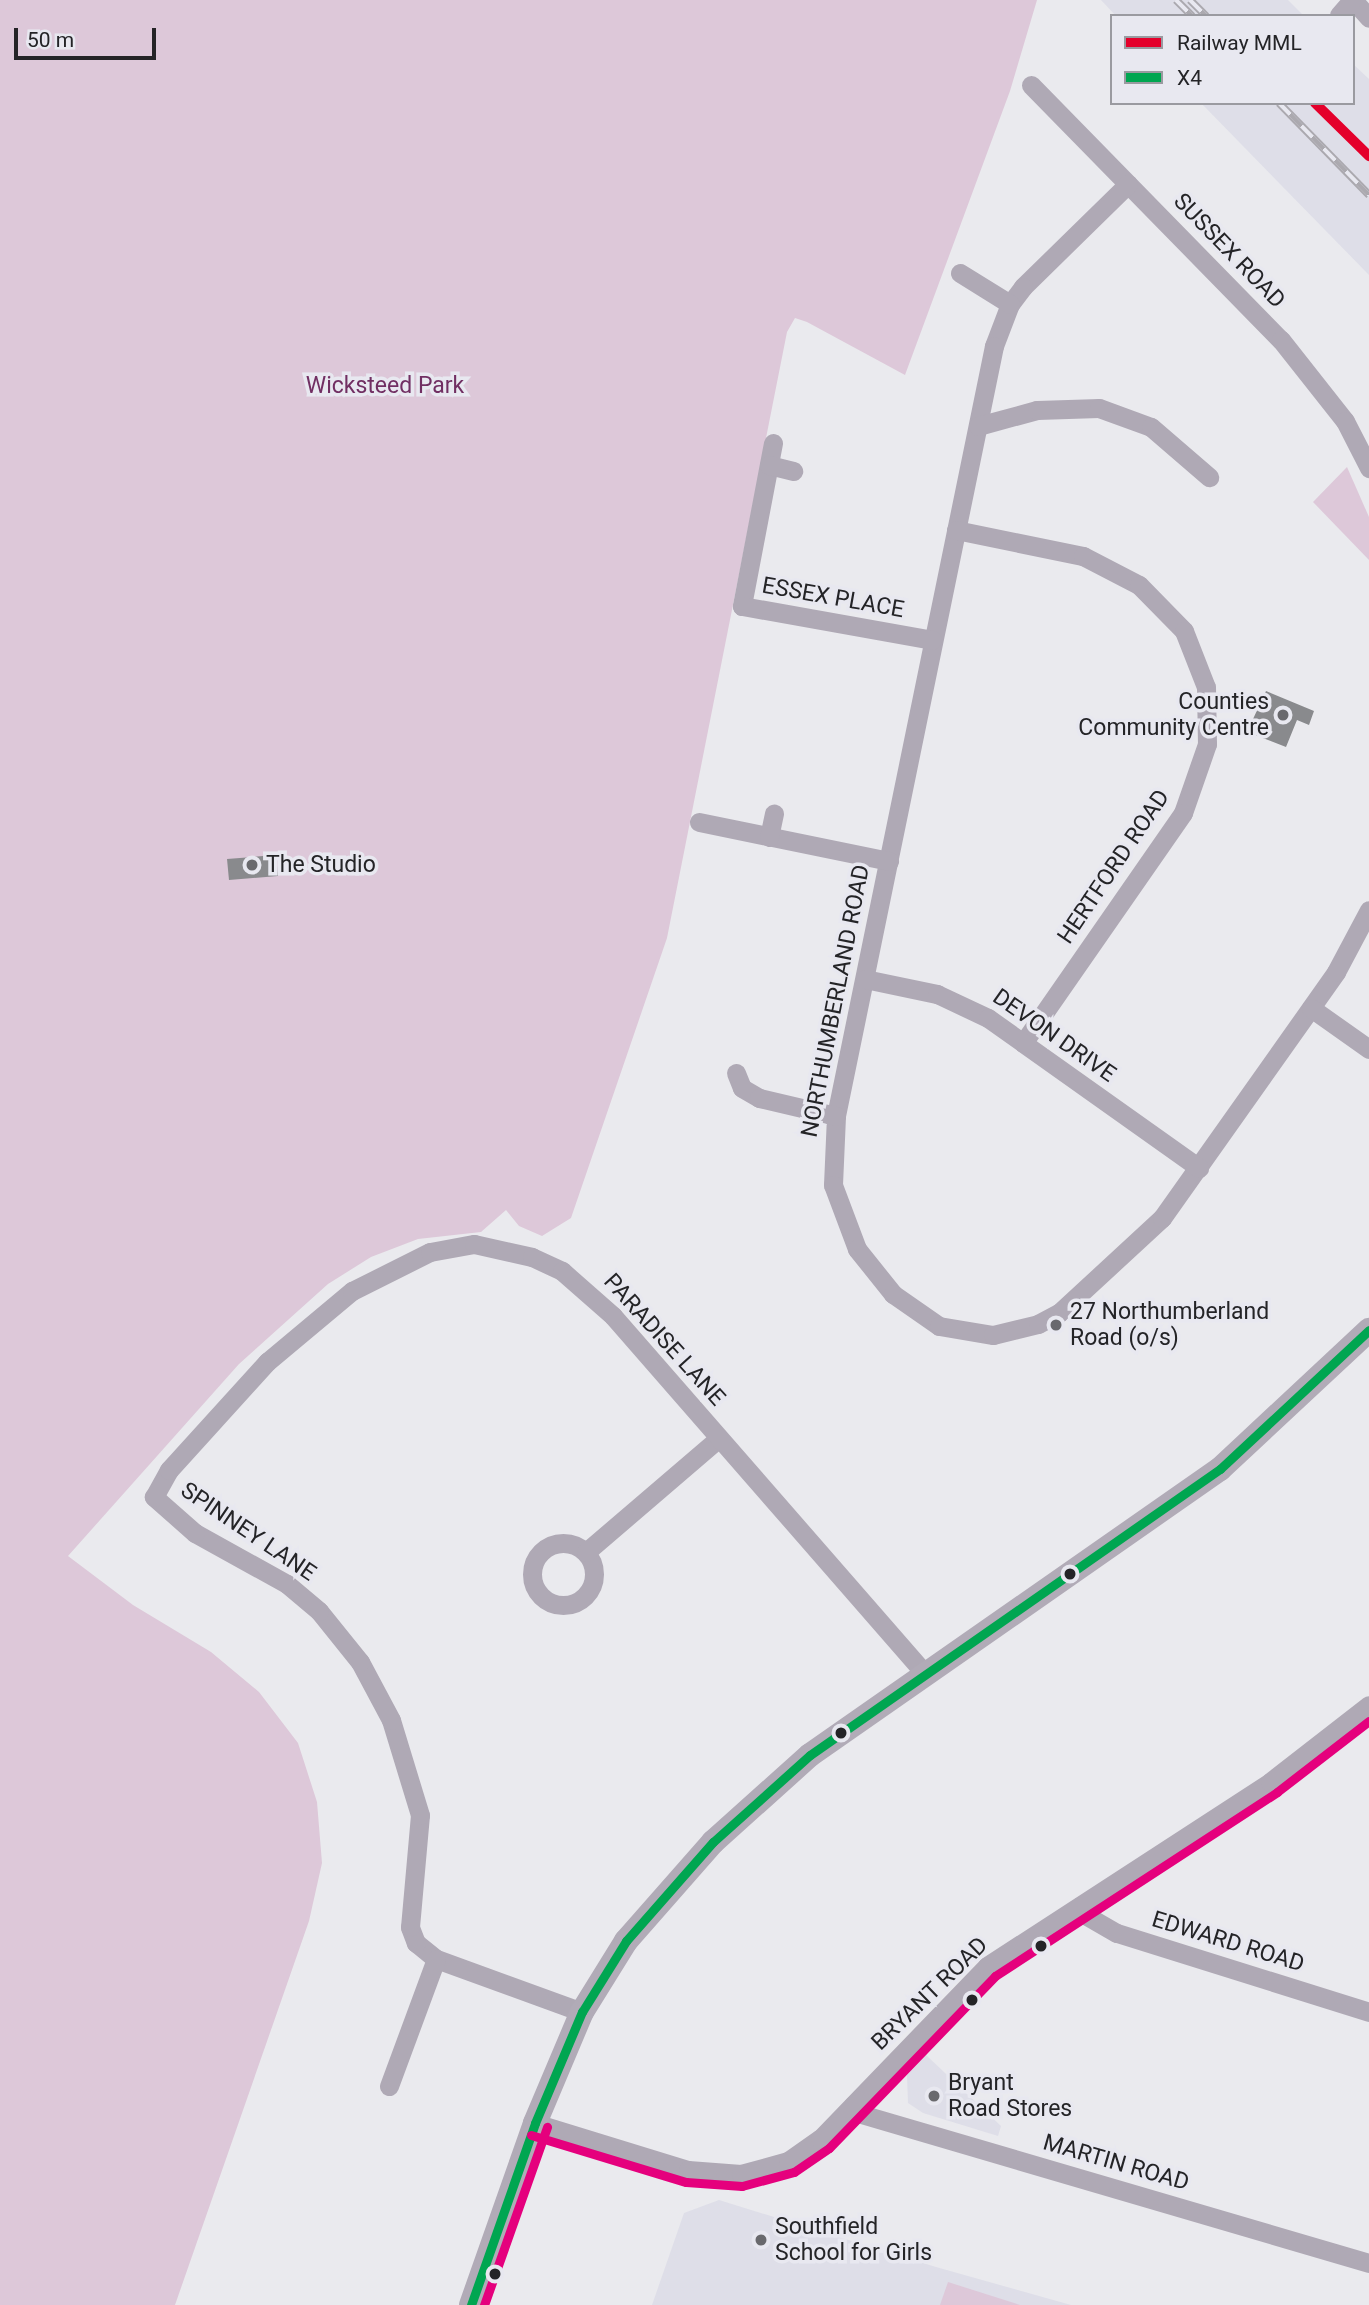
<!DOCTYPE html>
<style>
body{margin:0}
#map{position:relative;width:1369px;height:2305px;overflow:hidden;background:#eaeaee;font-family:Roboto,sans-serif}
div>[style]{position:absolute}
.built>*{inset:0;background:#dedee8}
.green>*{inset:0;background:#ddc8d9}
.building>*{inset:0;background:#898a8d}
.minor>*{height:19px;margin:-9.5px;padding:0 9.5px;transform-origin:9.5px;border-radius:9.5px;background:#afa9b5}
.minor>.ring{margin:-9.5px;padding:0;box-sizing:content-box;background:none;border:19px solid #afa9b5;border-radius:50%}
.major>*{height:24px;margin:-12px;padding:0 12px;transform-origin:12px;border-radius:12px;background:#b1abb7}
.rail>*{height:8px;margin-top:-4px;transform-origin:0;background:repeating-linear-gradient(90deg,#e8e8f0 0 16px,#aba9af 0 32px);box-sizing:border-box;border-block:2px solid #aba9af}
.bus-1>*{height:9px;margin:-4.5px;padding:0 4.5px;transform-origin:4.5px;border-radius:4.5px;background:#00a651}
.bus-2>*{height:9px;margin:-4.5px;padding:0 4.5px;transform-origin:4.5px;border-radius:4.5px;background:#e5007d}
.rail-1>*{height:10px;margin:-5px;padding:0 5px;transform-origin:5px;border-radius:5px;background:#e4002b}
.dots>*{width:19px;height:19px;translate:-50% -50%;box-sizing:border-box;border:4px solid #e8e8f0;border-radius:50%}
span{translate:-50% -50%;white-space:nowrap;text-align:center;line-height:1.15;-webkit-text-stroke:7px #e8e8f0;paint-order:stroke}
.street-label{font-size:23px;color:#242427}
.park-label{font-size:23px;color:#712f63}
.poi-label{font-size:23px;color:#242427}
.right{translate:-100% -50%;text-align:right}
.left{translate:0 -50%;text-align:left}
.legend{position:absolute;left:1110px;top:14px;width:245px;height:91px;box-sizing:border-box;background:#e8e8f0;border:2px solid #9a9aa0;margin:0;padding:9px 12px;list-style:none;font-size:21px;color:#242427}
.legend li{display:flex;align-items:center;gap:14px;height:35px}
.legend b{width:35px;border:2px solid #9a9aa0}
.scale{position:absolute;left:14px;top:28px;width:142px;height:32px;box-sizing:border-box;border:4px solid #242427;border-top:0;padding-left:9px;font-size:21px;line-height:24px;white-space:nowrap;color:#242427;-webkit-text-stroke:5px #e8e8f0;paint-order:stroke}
</style>
<div id="map">
<div class="built">
<i style="clip-path:polygon(1101px 0,1288px 0,1304px 16px,1116px 16px)"></i>
<i style="clip-path:polygon(1353px 64px,1369px 79px,1369px 275px,1201px 103px,1353px 103px)"></i>
<i style="clip-path:polygon(926px 2055px,1001px 2126px,998px 2136px,923px 2113px,908px 2103px,907px 2075px)"></i>
<i style="clip-path:polygon(719px 2200px,936px 2267px,1071px 2305px,652px 2305px,684px 2213px)"></i>
</div>
<div class="green">
<i style="clip-path:polygon(0 0,1037px 0,1010px 91px,905px 375px,807px 322px,795px 318px,787px 332px,667px 938px,571px 1218px,542px 1236px,519px 1226px,506px 1210px,481px 1232px,418px 1239px,371px 1257px,328px 1284px,239px 1364px,68px 1556px,133px 1605px,211px 1652px,259px 1692px,298px 1743px,317px 1802px,322px 1863px,309px 1921px,175px 2305px,0 2305px)"></i>
<i style="clip-path:polygon(1347px 467px,1369px 517px,1369px 560px,1313px 502px)"></i>
<i style="clip-path:polygon(948px 2282px,1020px 2305px,940px 2305px)"></i>
</div>
<div class="building">
<i style="clip-path:polygon(1266px 691px,1314px 711px,1309px 725px,1297px 720px,1286px 747px,1247px 732px)"></i>
<i style="clip-path:polygon(276px 855px,278px 876px,229px 880px,227px 859px)"></i>
</div>
<div class="minor">
<i style="left:1353px;top:0;width:24px;rotate:48deg"></i>
<i style="left:1339px;top:15px;width:18px;rotate:-49deg"></i>
<i style="left:1031px;top:85px;width:357px;rotate:45.6deg"></i>
<i style="left:1281px;top:340px;width:103px;rotate:51.7deg"></i>
<i style="left:1345px;top:421px;width:53px;rotate:62.9deg"></i>
<i style="left:1128px;top:184px;width:147px;rotate:135.6deg"></i>
<i style="left:1023px;top:287px;width:21px;rotate:127deg"></i>
<i style="left:1010px;top:304px;width:45px;rotate:110.9deg"></i>
<i style="left:994px;top:346px;width:786px;rotate:101.6deg"></i>
<i style="left:836px;top:1116px;width:69px;rotate:92.5deg"></i>
<i style="left:833px;top:1185px;width:68px;rotate:69.4deg"></i>
<i style="left:857px;top:1249px;width:58px;rotate:51.3deg"></i>
<i style="left:893px;top:1294px;width:56px;rotate:34.8deg"></i>
<i style="left:939px;top:1326px;width:55px;rotate:9.5deg"></i>
<i style="left:993px;top:1335px;width:46px;rotate:-13.7deg"></i>
<i style="left:1038px;top:1324px;width:24px;rotate:-28deg"></i>
<i style="left:1059px;top:1313px;width:140px;rotate:-42.7deg"></i>
<i style="left:1162px;top:1218px;width:301px;rotate:-54.7deg"></i>
<i style="left:1336px;top:972px;width:70px;rotate:-62deg"></i>
<i style="left:960px;top:273px;width:59px;rotate:31.8deg"></i>
<i style="left:978px;top:426px;width:61px;rotate:-15.2deg"></i>
<i style="left:1037px;top:410px;width:62px;rotate:-1.8deg"></i>
<i style="left:1099px;top:408px;width:55px;rotate:20.1deg"></i>
<i style="left:1151px;top:427px;width:77px;rotate:40.8deg"></i>
<i style="left:773px;top:443px;width:166px;rotate:100.8deg"></i>
<i style="left:742px;top:606px;width:193px;rotate:10.1deg"></i>
<i style="left:769px;top:465px;width:25px;rotate:14deg"></i>
<i style="left:956px;top:530px;width:130px;rotate:11.6deg"></i>
<i style="left:1083px;top:556px;width:63px;rotate:27.4deg"></i>
<i style="left:1139px;top:585px;width:64px;rotate:45.6deg"></i>
<i style="left:1184px;top:631px;width:60px;rotate:68.6deg"></i>
<i style="left:1206px;top:687px;width:57px;rotate:89deg"></i>
<i style="left:1207px;top:744px;width:73px;rotate:109.2deg"></i>
<i style="left:1183px;top:813px;width:280px;rotate:124.8deg"></i>
<i style="left:699px;top:822px;width:194px;rotate:11.6deg"></i>
<i style="left:769px;top:837px;width:24px;rotate:-78deg"></i>
<i style="left:865px;top:979px;width:74px;rotate:11.8deg"></i>
<i style="left:937px;top:994px;width:56px;rotate:25.2deg"></i>
<i style="left:988px;top:1018px;width:259px;rotate:35.4deg"></i>
<i style="left:1311px;top:1008px;width:71px;rotate:35.3deg"></i>
<i style="left:736px;top:1073px;width:16px;rotate:68deg"></i>
<i style="left:742px;top:1088px;width:20px;rotate:30deg"></i>
<i style="left:759px;top:1098px;width:79px;rotate:13.2deg"></i>
<i class="ring" style="left:532px;top:1543px;width:43px;height:43px"></i>
<i style="left:586px;top:1552px;width:175px;rotate:-40.6deg"></i>
<i style="left:1080px;top:1906px;width:12px;rotate:55deg"></i>
<i style="left:1087px;top:1916px;width:34px;rotate:30deg"></i>
<i style="left:1117px;top:1933px;width:264px;rotate:17.4deg"></i>
<i style="left:582px;top:2012px;width:155px;rotate:-160deg"></i>
<i style="left:436px;top:1959px;width:26px;rotate:-141deg"></i>
<i style="left:416px;top:1943px;width:17px;rotate:-111deg"></i>
<i style="left:410px;top:1927px;width:112px;rotate:-84.9deg"></i>
<i style="left:420px;top:1815px;width:99px;rotate:-107deg"></i>
<i style="left:391px;top:1720px;width:66px;rotate:-118.1deg"></i>
<i style="left:360px;top:1662px;width:65px;rotate:-128.8deg"></i>
<i style="left:319px;top:1611px;width:42px;rotate:-139.8deg"></i>
<i style="left:287px;top:1584px;width:105px;rotate:-151deg"></i>
<i style="left:195px;top:1533px;width:55px;rotate:-138.7deg"></i>
<i style="left:154px;top:1497px;width:31px;rotate:-61deg"></i>
<i style="left:169px;top:1470px;width:146px;rotate:-47.8deg"></i>
<i style="left:267px;top:1362px;width:111px;rotate:-39.9deg"></i>
<i style="left:352px;top:1291px;width:87px;rotate:-26.6deg"></i>
<i style="left:430px;top:1252px;width:45px;rotate:-10.3deg"></i>
<i style="left:474px;top:1244px;width:59px;rotate:12.6deg"></i>
<i style="left:532px;top:1257px;width:33px;rotate:25deg"></i>
<i style="left:562px;top:1271px;width:68px;rotate:41.4deg"></i>
<i style="left:613px;top:1316px;width:475px;rotate:48.9deg"></i>
<i style="left:389px;top:2086px;width:135px;rotate:-69.7deg"></i>
<i style="left:853px;top:2105px;width:12px;rotate:48deg"></i>
<i style="left:861px;top:2114px;width:529px;rotate:16.35deg"></i>
<i style="left:535px;top:2123px;width:160px;rotate:17.1deg"></i>
<i style="left:688px;top:2170px;width:53px;rotate:4.3deg"></i>
<i style="left:741px;top:2174px;width:49px;rotate:-15.5deg"></i>
<i style="left:788px;top:2161px;width:39px;rotate:-35deg"></i>
<i style="left:820px;top:2139px;width:240px;rotate:-46deg"></i>
<i style="left:987px;top:1966px;width:338px;rotate:-33deg"></i>
<i style="left:1270px;top:1782px;width:125px;rotate:-37.9deg"></i>
</div>
<div class="major">
<i style="left:471px;top:2305px;width:193px;rotate:-70.6deg"></i>
<i style="left:535px;top:2123px;width:121px;rotate:-67.1deg"></i>
<i style="left:582px;top:2012px;width:84px;rotate:-58.2deg"></i>
<i style="left:626px;top:1941px;width:132px;rotate:-48.7deg"></i>
<i style="left:713px;top:1842px;width:130px;rotate:-41.9deg"></i>
<i style="left:810px;top:1755px;width:500px;rotate:-34.9deg"></i>
<i style="left:1220px;top:1469px;width:204px;rotate:-43deg"></i>
</div>
<div class="rail">
<i style="left:1176px;top:0;width:23px;rotate:45deg"></i>
<i style="left:1190px;top:0;width:23px;rotate:45deg"></i>
<i style="left:1279px;top:103px;width:129px;rotate:45.6deg"></i>
</div>
<div class="bus-1">
<i style="left:471px;top:2305px;width:193px;rotate:-70.6deg"></i>
<i style="left:535px;top:2123px;width:121px;rotate:-67.1deg"></i>
<i style="left:582px;top:2012px;width:84px;rotate:-58.2deg"></i>
<i style="left:626px;top:1941px;width:132px;rotate:-48.7deg"></i>
<i style="left:713px;top:1842px;width:130px;rotate:-41.9deg"></i>
<i style="left:810px;top:1755px;width:500px;rotate:-34.9deg"></i>
<i style="left:1220px;top:1469px;width:204px;rotate:-43deg"></i>
</div>
<div class="bus-2">
<i style="left:531px;top:2135px;width:162px;rotate:16.9deg"></i>
<i style="left:686px;top:2182px;width:56px;rotate:4.1deg"></i>
<i style="left:742px;top:2186px;width:54px;rotate:-15.1deg"></i>
<i style="left:794px;top:2172px;width:42px;rotate:-34.4deg"></i>
<i style="left:829px;top:2148px;width:239px;rotate:-46deg"></i>
<i style="left:995px;top:1976px;width:337px;rotate:-33.1deg"></i>
<i style="left:1277px;top:1792px;width:116px;rotate:-37.7deg"></i>
<i style="left:484px;top:2305px;width:189px;rotate:-70.5deg"></i>
</div>
<div class="rail-1">
<i style="left:1315px;top:103px;width:76px;rotate:44.5deg"></i>
</div>
<div class="dots">
<i style="left:1283px;top:715px;background:#69696d"></i>
<i style="left:252px;top:865px;background:#69696d"></i>
<i style="left:1056px;top:1325px;background:#69696d"></i>
<i style="left:1070px;top:1574px;background:#242427"></i>
<i style="left:841px;top:1733px;background:#242427"></i>
<i style="left:1041px;top:1946px;background:#242427"></i>
<i style="left:972px;top:2000px;background:#242427"></i>
<i style="left:934px;top:2096px;background:#69696d"></i>
<i style="left:761px;top:2240px;background:#69696d"></i>
<i style="left:495px;top:2274px;background:#242427"></i>
</div>
<div class="street-label">
<span style="left:1229px;top:251px;rotate:46deg">SUSSEX ROAD</span>
<span style="left:833px;top:598px;rotate:10deg">ESSEX PLACE</span>
<span style="left:1114px;top:867px;rotate:-56deg">HERTFORD ROAD</span>
<span style="left:836px;top:1001px;rotate:-79deg">NORTHUMBERLAND ROAD</span>
<span style="left:1054px;top:1036px;rotate:35deg">DEVON DRIVE</span>
<span style="left:664px;top:1340px;rotate:48deg">PARADISE LANE</span>
<span style="left:248px;top:1532px;rotate:34deg">SPINNEY LANE</span>
<span style="left:1228px;top:1942px;rotate:17deg">EDWARD ROAD</span>
<span style="left:930px;top:1994px;rotate:-44deg">BRYANT ROAD</span>
<span style="left:1116px;top:2163px;rotate:16deg">MARTIN ROAD</span>
</div>
<div class="park-label">
<span style="left:385px;top:386px">Wicksteed Park</span>
</div>
<div class="poi-label">
<span class="right" style="left:1269px;top:715px">Counties<br>Community Centre</span>
<span class="left" style="left:266px;top:865px">The Studio</span>
<span class="left" style="left:1070px;top:1325px">27 Northumberland<br>Road (o/s)</span>
<span class="left" style="left:948px;top:2096px">Bryant<br>Road Stores</span>
<span class="left" style="left:775px;top:2240px">Southfield<br>School for Girls</span>
</div>
<ul class="legend">
<li><b style="height:9px;background:#e4002b"></b>Railway MML</li>
<li><b style="height:9px;background:#00a651"></b>X4</li>
</ul>
<div class="scale">50 m</div>
</div>
